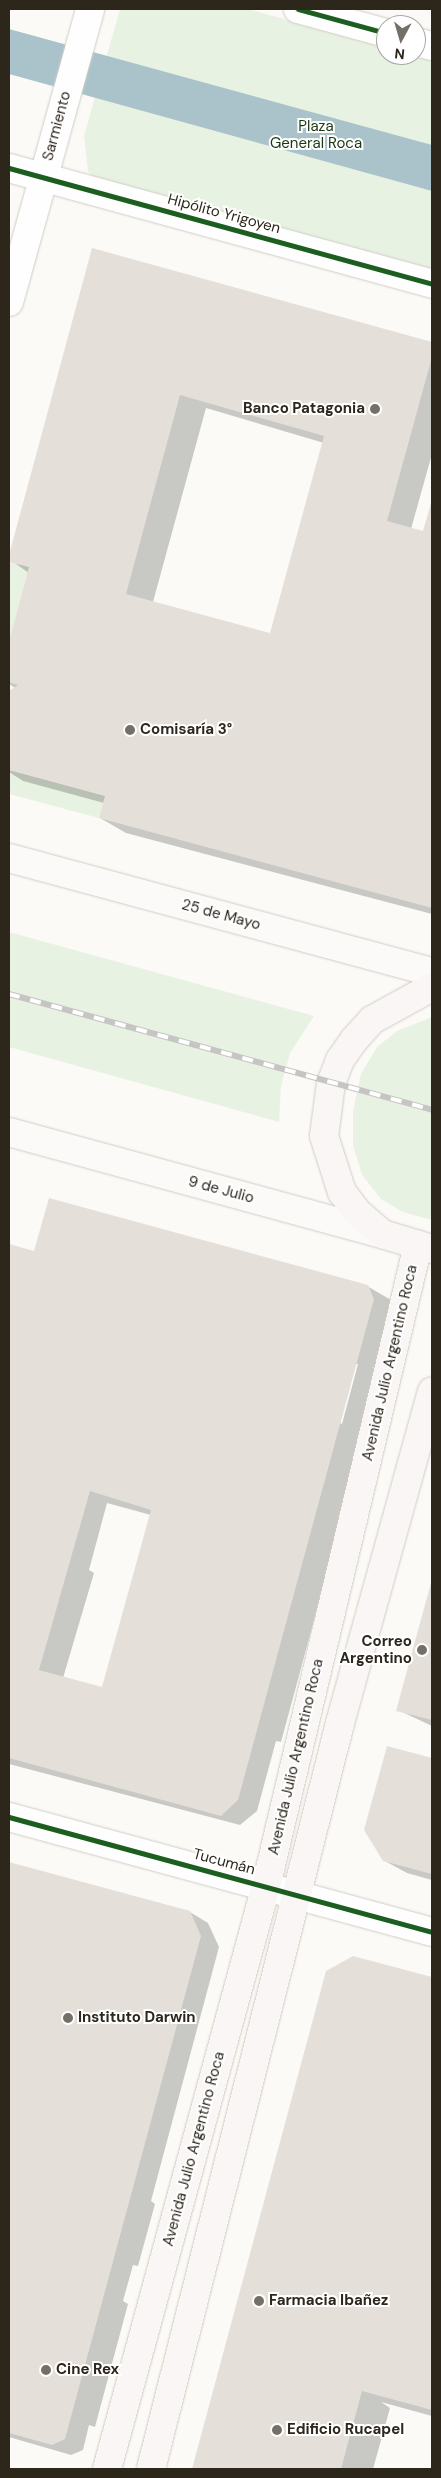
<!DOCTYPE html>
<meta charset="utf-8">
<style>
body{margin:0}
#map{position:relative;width:441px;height:2478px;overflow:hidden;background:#fbfaf6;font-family:"DM Sans",sans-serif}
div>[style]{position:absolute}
.green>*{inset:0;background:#e8f2e3}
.water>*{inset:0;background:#aac3cb}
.shadow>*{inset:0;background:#0003}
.building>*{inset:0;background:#e5dfd9}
.roads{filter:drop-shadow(0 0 1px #d1cdc6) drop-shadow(0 0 1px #d1cdc6)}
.minor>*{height:28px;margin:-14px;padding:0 14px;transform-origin:14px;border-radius:14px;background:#fefefe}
.tertiary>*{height:28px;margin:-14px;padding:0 14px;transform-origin:14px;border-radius:14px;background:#fefefe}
.secondary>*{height:28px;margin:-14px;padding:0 14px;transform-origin:14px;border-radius:14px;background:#fcfaf9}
.primary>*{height:28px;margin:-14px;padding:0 14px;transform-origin:14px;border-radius:14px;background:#f9f6f5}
.rail>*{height:5.5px;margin-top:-2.75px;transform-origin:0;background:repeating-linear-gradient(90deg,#fff 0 11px,#c6c5c4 0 22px);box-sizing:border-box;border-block:1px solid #c6c5c4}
.cycleway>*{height:5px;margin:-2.5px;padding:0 2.5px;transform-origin:2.5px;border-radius:2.5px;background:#1b5e20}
.dots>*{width:14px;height:14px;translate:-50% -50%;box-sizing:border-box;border:2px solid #fff;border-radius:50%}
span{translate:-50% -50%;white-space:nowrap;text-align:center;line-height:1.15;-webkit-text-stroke:4px #fff;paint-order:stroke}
.street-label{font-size:15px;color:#2c261b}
.park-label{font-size:15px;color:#193812}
.poi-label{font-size:15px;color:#2c261b;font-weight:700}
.right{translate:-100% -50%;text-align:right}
.left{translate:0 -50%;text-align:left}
.frame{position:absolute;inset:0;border:10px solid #2c261b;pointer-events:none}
.north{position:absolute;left:376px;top:15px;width:50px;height:50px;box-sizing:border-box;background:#fff;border:1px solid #aba8a4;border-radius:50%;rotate:186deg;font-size:14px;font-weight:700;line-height:20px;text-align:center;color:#2c261b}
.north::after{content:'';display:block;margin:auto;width:18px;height:22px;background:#747068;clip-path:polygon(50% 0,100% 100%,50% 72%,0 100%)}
</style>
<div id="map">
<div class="green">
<i style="clip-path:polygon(120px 9px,248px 9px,386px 47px,386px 55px,416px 55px,432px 60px,432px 275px,96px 181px,88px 171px,84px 136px)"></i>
<i style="clip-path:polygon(9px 562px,29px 567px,9px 641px)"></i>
<i style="clip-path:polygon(9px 770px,105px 796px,99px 818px,9px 794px)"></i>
<i style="clip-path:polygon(9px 932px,314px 1016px,290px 1053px,281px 1086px,279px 1122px,9px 1047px)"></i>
<i style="clip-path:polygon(432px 1017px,432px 1220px,403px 1212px,381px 1199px,362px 1175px,353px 1145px,353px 1111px,361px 1074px,377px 1047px,397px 1031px)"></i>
</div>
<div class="water">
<i style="clip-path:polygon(9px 29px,432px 145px,432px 191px,9px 74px)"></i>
</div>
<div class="shadow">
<i style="clip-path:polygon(evenodd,93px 249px,432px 343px,432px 454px,411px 529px,429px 534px,424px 530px,432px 502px,432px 914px,126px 833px,100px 818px,104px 803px,23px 781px,9px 772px,9px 692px,15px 688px,9px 684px,9px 646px,29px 573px,9px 559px,93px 249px,206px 408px,324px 443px,276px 636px,153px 602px,206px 408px)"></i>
<i style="clip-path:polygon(evenodd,9px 1245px,35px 1253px,367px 1286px,391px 1300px,377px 1368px,372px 1367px,381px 1373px,281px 1742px,276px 1741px,257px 1811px,240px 1825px,9px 1764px,9px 1245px,356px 1364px,358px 1364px,342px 1424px,340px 1423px,356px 1364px,9px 1245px,107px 1503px,151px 1515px,103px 1689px,63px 1678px,94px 1573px,89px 1570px,107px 1503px)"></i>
<i style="clip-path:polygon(432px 1582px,432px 1726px,398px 1710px)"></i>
<i style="clip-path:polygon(388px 1747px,432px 1759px,432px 1880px,407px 1873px,383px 1860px)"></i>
<i style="clip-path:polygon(9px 1863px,190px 1912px,208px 1923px,219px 1947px,151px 2201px,155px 2204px,138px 2266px,133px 2265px,123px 2301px,128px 2304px,95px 2427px,89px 2425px,83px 2450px,71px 2455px,9px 2437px)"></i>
<i style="clip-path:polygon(353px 1957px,432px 1979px,432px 2416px,381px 2402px,390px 2408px,373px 2469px,193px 2469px,327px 1972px)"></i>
</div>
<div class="building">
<i style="clip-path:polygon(evenodd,92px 248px,432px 342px,432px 357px,387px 521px,423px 531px,432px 500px,432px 908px,99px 818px,105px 796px,9px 770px,9px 691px,18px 685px,9px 682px,9px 641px,29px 567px,9px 562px,9px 555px,92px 248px,180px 395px,324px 436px,270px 633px,126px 594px,180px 395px)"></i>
<i style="clip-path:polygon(evenodd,49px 1198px,368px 1285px,374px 1299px,238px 1800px,221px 1816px,9px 1758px,9px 1244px,34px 1251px,49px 1198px,90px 1491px,151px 1510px,102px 1687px,39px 1670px,90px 1491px)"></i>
<i style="clip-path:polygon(432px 1579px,432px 1720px,396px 1711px)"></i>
<i style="clip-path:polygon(387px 1746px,432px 1758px,432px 1874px,383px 1861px,364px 1830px)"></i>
<i style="clip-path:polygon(9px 1862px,190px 1911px,201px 1936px,65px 2439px,52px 2445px,9px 2433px)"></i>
<i style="clip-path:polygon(353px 1956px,432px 1977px,432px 2410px,362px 2391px,341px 2469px,192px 2469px,326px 1971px)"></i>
</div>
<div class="roads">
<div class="minor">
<i style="left:9px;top:302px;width:304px;rotate:-74.5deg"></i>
<i style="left:9px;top:1817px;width:438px;rotate:15.2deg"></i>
</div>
<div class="tertiary">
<i style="left:298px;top:9px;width:91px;rotate:15.3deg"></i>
<i style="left:416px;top:42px;width:16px;rotate:14deg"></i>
<i style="left:9px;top:168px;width:439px;rotate:15.3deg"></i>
</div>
<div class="secondary">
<i style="left:9px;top:858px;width:438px;rotate:15.1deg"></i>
<i style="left:9px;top:1132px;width:387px;rotate:15.3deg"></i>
</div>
<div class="primary">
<i style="left:432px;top:987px;width:68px;rotate:151.2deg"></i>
<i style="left:372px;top:1020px;width:27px;rotate:132deg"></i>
<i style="left:354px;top:1040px;width:24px;rotate:125deg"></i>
<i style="left:340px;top:1060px;width:25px;rotate:111deg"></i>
<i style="left:331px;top:1083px;width:53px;rotate:97.5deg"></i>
<i style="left:324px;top:1136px;width:59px;rotate:72.2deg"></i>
<i style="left:342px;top:1192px;width:25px;rotate:53deg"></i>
<i style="left:357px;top:1212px;width:33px;rotate:41deg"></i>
<i style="left:382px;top:1234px;width:52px;rotate:16.7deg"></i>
<i style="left:107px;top:2469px;width:604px;rotate:-74.74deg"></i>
<i style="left:266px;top:1886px;width:659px;rotate:-76.66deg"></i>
<i style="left:151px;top:2469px;width:770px;rotate:-75.78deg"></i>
<i style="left:340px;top:1723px;width:344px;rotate:-74.5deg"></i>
</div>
</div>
<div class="rail">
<i style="left:9px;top:994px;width:439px;rotate:15.3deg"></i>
</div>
<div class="cycleway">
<i style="left:298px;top:9px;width:91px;rotate:15.3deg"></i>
<i style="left:9px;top:168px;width:439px;rotate:15.3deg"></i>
<i style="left:9px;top:1817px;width:438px;rotate:15.2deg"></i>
</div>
<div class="dots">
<i style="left:375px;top:409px;background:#747068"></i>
<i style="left:130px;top:730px;background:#747068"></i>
<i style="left:422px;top:1650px;background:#747068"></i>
<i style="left:68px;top:2018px;background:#747068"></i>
<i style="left:259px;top:2301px;background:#747068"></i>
<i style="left:46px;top:2370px;background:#747068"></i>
<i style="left:277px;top:2430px;background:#747068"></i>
</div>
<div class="street-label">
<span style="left:57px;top:126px;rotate:-75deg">Sarmiento</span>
<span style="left:224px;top:214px;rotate:15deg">Hipólito Yrigoyen</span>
<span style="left:221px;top:915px;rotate:15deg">25 de Mayo</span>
<span style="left:221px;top:1190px;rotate:15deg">9 de Julio</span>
<span style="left:390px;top:1363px;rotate:-77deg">Avenida Julio Argentino Roca</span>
<span style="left:296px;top:1757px;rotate:-77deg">Avenida Julio Argentino Roca</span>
<span style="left:224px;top:1862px;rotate:15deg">Tucumán</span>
<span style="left:194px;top:2149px;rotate:-75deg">Avenida Julio Argentino Roca</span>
</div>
<div class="park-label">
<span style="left:316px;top:135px">Plaza<br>General Roca</span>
</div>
<div class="poi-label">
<span class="right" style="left:365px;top:409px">Banco Patagonia</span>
<span class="left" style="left:140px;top:730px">Comisaría 3°</span>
<span class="right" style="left:412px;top:1650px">Correo<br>Argentino</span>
<span class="left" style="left:78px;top:2018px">Instituto Darwin</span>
<span class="left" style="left:269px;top:2301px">Farmacia Ibañez</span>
<span class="left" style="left:56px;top:2370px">Cine Rex</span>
<span class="left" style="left:287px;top:2430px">Edificio Rucapel</span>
</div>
<div class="frame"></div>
<div class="north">N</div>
</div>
